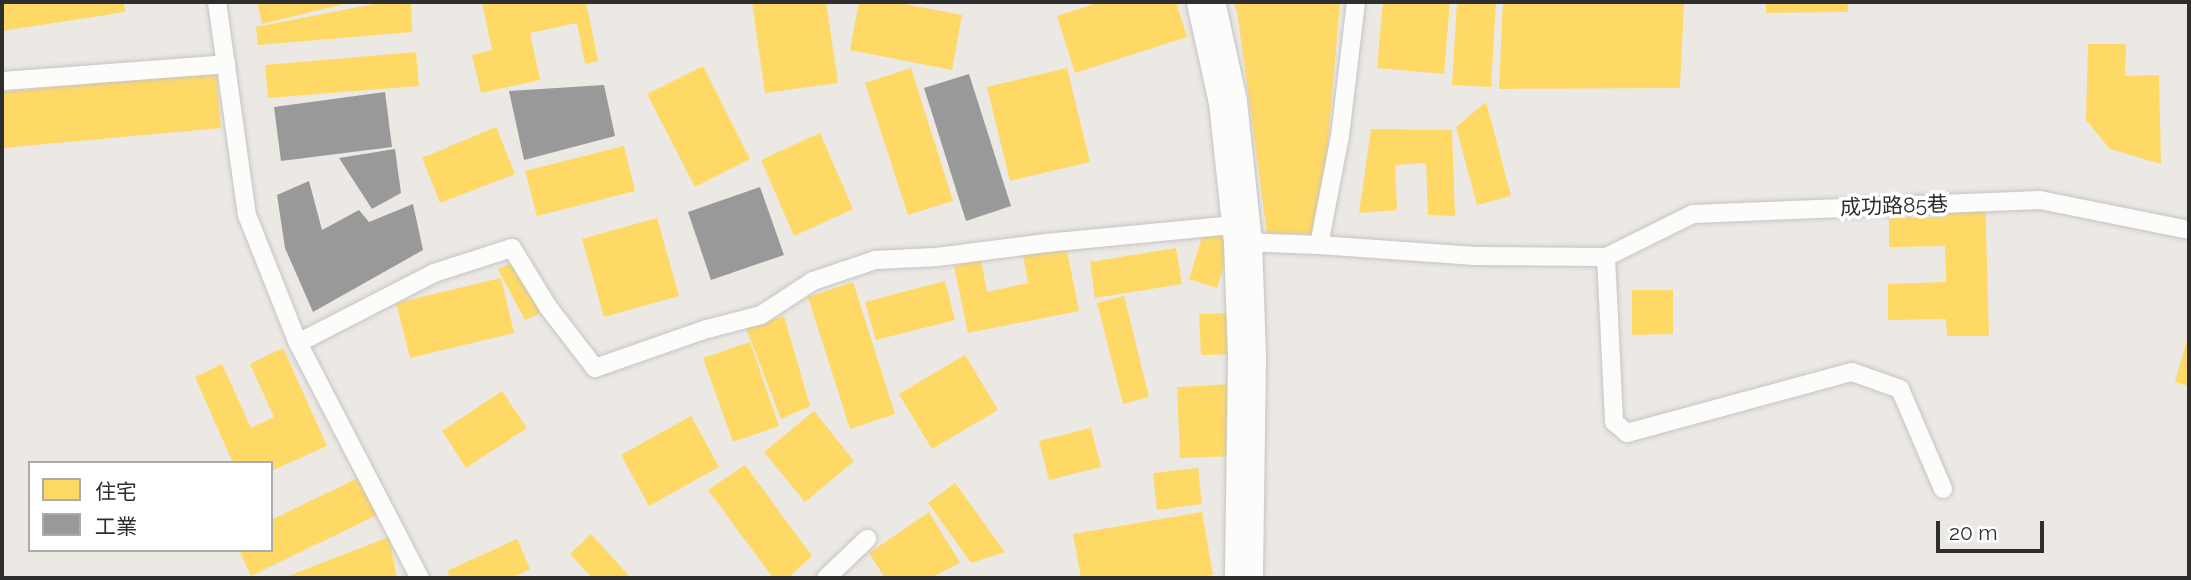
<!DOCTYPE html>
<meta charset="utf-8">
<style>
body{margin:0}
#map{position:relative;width:2191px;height:580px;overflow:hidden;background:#ece8e4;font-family:Raleway,"Noto Sans TC",sans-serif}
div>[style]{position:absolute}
.homes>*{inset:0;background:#ffd966}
.industry>*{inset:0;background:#999}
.roads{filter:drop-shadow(0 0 2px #c5c4c5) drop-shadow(0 0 2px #c5c4c5)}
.lane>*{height:18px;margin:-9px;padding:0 9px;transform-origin:9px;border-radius:9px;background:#fcfcfb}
.secondary>*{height:38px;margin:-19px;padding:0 19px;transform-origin:19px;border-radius:19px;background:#fcfcfb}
span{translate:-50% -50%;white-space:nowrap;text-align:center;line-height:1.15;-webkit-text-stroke:7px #fff;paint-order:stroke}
.street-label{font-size:21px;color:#2e2e2e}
.frame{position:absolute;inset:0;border:4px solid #2e2e2e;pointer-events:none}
.legend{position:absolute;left:28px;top:461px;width:245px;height:91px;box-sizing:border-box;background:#fff;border:2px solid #ababab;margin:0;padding:9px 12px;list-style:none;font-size:21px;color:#2e2e2e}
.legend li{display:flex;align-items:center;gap:14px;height:35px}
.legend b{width:35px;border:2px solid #ababab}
.scale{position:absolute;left:1936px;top:521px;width:108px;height:32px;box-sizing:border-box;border:4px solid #2e2e2e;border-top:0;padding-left:9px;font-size:21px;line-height:24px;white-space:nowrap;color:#2e2e2e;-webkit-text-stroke:5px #fff;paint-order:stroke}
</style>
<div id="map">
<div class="homes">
<i style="clip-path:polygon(2px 2px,124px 2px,125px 12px,2px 31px)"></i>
<i style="clip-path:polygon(257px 2px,348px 2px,348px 3px,262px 24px)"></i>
<i style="clip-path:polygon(384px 2px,411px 2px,412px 32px,258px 45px,256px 27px)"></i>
<i style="clip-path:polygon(482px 2px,586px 2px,598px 61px,585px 64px,577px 23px,530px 33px,540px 80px,481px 93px,472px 55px,492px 50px)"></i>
<i style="clip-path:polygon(752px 2px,826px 2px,838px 83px,765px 93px)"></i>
<i style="clip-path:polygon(859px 2px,894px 2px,962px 15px,952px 70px,850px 50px)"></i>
<i style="clip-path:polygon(1100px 2px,1176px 2px,1187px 37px,1075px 73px,1057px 16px)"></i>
<i style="clip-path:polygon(1233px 2px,1340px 2px,1320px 234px,1267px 233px,1237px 11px)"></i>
<i style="clip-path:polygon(1383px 2px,1450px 2px,1444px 74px,1377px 68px)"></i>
<i style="clip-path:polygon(1457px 2px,1496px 2px,1491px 87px,1452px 85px)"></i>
<i style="clip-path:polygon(1503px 2px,1684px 2px,1680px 88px,1499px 89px)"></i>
<i style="clip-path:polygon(1766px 2px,1848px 2px,1848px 12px,1766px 13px)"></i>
<i style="clip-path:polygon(2088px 44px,2126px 44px,2125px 76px,2159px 75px,2161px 164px,2110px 149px,2086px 120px)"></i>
<i style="clip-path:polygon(416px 52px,419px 86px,268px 98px,265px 65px)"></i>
<i style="clip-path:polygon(703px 66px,750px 159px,695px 187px,647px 94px)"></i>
<i style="clip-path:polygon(911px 68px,953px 201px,908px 215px,865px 83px)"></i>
<i style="clip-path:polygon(1067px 68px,1090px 162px,1010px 181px,987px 87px)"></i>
<i style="clip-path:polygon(216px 72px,221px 128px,2px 148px,2px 92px)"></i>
<i style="clip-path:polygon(1486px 102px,1511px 196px,1477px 205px,1456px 127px)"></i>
<i style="clip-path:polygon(496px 127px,515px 174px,440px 203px,422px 158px)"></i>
<i style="clip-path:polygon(1371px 129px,1452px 130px,1455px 216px,1428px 215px,1426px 163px,1395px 165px,1397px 210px,1359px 213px)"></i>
<i style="clip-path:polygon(820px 133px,853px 209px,794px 236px,761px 160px)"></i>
<i style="clip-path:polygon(624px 146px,635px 191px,537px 216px,525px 171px)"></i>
<i style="clip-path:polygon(1985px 195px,1989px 336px,1947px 336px,1946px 319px,1888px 320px,1888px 284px,1946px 282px,1945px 246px,1889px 247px,1889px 218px,1945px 217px,1945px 196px)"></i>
<i style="clip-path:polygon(657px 218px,679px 296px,604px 317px,582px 239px)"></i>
<i style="clip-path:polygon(1204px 231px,1232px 240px,1217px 288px,1189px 279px)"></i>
<i style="clip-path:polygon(1066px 246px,1079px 311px,968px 333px,954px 266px,981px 260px,987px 292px,1028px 283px,1023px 255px)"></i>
<i style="clip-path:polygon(1176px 248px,1182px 284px,1095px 298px,1090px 262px)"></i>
<i style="clip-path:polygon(514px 262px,542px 312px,525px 320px,498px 269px)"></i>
<i style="clip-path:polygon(501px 278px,514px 333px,410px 358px,396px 303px)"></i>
<i style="clip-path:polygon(945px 281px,955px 320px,876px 340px,865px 302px)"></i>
<i style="clip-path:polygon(853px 282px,895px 414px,850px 429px,808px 297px)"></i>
<i style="clip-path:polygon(1632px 290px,1673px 290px,1673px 334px,1632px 335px)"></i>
<i style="clip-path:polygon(1124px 296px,1149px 397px,1123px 404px,1097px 303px)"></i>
<i style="clip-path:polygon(1234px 313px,1235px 354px,1201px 355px,1199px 314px)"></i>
<i style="clip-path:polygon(784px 316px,810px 406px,781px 419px,746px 328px)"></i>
<i style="clip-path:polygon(2189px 333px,2189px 386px,2175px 382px)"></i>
<i style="clip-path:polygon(750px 342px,779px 426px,733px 442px,703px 358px)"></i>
<i style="clip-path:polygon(283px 348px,327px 446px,271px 471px,271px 463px,233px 463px,195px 377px,222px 364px,251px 428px,274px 417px,250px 364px)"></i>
<i style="clip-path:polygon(965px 355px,998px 410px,932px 449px,899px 394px)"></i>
<i style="clip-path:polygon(1234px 384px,1237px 456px,1180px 458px,1177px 387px)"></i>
<i style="clip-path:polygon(502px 391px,527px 428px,466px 468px,442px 431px)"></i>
<i style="clip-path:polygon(814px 411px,854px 461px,805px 502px,764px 452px)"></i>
<i style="clip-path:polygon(691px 416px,719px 467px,649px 506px,621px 455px)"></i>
<i style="clip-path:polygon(1091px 428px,1101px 467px,1049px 480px,1039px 441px)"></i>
<i style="clip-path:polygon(745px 465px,812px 556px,788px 578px,773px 578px,708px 490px)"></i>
<i style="clip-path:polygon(1198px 468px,1202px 504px,1157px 510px,1153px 473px)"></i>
<i style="clip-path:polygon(360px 477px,377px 515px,251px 576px,239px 550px,271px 550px,271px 520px)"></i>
<i style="clip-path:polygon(955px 483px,1005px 552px,971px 563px,928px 503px)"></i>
<i style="clip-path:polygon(929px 512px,960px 563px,930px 578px,885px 578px,869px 553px)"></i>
<i style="clip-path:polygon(1202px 512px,1213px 575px,1191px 578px,1081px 578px,1073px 534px)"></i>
<i style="clip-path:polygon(591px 534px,631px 578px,592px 578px,570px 554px)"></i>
<i style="clip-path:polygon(389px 537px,397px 578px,283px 578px)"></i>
<i style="clip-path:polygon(517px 539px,530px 569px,511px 578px,450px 578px,447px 571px)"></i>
</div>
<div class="industry">
<i style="clip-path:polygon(969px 74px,1011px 206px,966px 221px,924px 88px)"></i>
<i style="clip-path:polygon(604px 85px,615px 136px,524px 160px,509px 91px)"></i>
<i style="clip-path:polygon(385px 92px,392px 147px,281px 161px,274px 107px)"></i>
<i style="clip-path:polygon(395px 149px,401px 193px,372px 209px,339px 158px)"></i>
<i style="clip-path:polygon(309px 181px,322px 230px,359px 210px,369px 222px,413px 204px,423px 250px,313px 312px,285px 248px,277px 195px)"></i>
<i style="clip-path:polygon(760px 187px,784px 255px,711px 280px,688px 212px)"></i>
</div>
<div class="roads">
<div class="lane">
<i style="left:217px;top:2px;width:215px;rotate:82deg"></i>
<i style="left:247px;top:215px;width:138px;rotate:68.3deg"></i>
<i style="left:298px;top:343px;width:265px;rotate:62.6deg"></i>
<i style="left:2px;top:81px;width:225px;rotate:-4.3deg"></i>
<i style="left:1243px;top:242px;width:76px;rotate:2.3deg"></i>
<i style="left:1319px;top:245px;width:111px;rotate:-79.1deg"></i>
<i style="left:1340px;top:136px;width:135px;rotate:-83.2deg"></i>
<i style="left:1319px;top:245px;width:157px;rotate:4deg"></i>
<i style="left:1476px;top:256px;width:130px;rotate:0.4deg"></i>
<i style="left:1606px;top:257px;width:165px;rotate:87.2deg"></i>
<i style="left:1614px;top:422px;width:17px;rotate:40deg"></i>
<i style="left:1627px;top:433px;width:233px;rotate:-15.2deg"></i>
<i style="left:1852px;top:372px;width:51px;rotate:19.5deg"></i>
<i style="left:1900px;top:389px;width:109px;rotate:66.7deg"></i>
<i style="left:1606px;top:257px;width:97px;rotate:-26.3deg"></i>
<i style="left:1693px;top:214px;width:347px;rotate:-2.3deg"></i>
<i style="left:2040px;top:200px;width:152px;rotate:11.4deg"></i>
<i style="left:298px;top:343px;width:153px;rotate:-27.2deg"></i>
<i style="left:434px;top:273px;width:82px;rotate:-17.8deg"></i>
<i style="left:512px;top:248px;width:69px;rotate:58.6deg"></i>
<i style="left:548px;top:307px;width:77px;rotate:52.4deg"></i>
<i style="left:595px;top:368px;width:119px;rotate:-19.2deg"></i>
<i style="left:707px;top:329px;width:56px;rotate:-14.5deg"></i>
<i style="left:761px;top:315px;width:62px;rotate:-33.2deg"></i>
<i style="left:813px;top:281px;width:65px;rotate:-18.7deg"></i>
<i style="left:875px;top:260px;width:62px;rotate:-2.8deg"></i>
<i style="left:937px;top:257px;width:110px;rotate:-7.3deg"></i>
<i style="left:1046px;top:243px;width:197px;rotate:-5.5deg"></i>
<i style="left:826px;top:578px;width:57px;rotate:-43.6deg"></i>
</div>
<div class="secondary">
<i style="left:1206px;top:2px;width:102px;rotate:77.6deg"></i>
<i style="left:1228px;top:102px;width:141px;rotate:83.9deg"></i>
<i style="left:1243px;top:242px;width:117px;rotate:88deg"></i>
<i style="left:1247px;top:359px;width:219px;rotate:90.8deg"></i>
</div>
</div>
<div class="street-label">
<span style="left:1894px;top:206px;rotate:-2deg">成功路85巷</span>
</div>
<div class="frame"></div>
<ul class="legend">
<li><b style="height:19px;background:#ffd966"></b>住宅</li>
<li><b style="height:19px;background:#999"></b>工業</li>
</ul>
<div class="scale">20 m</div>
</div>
